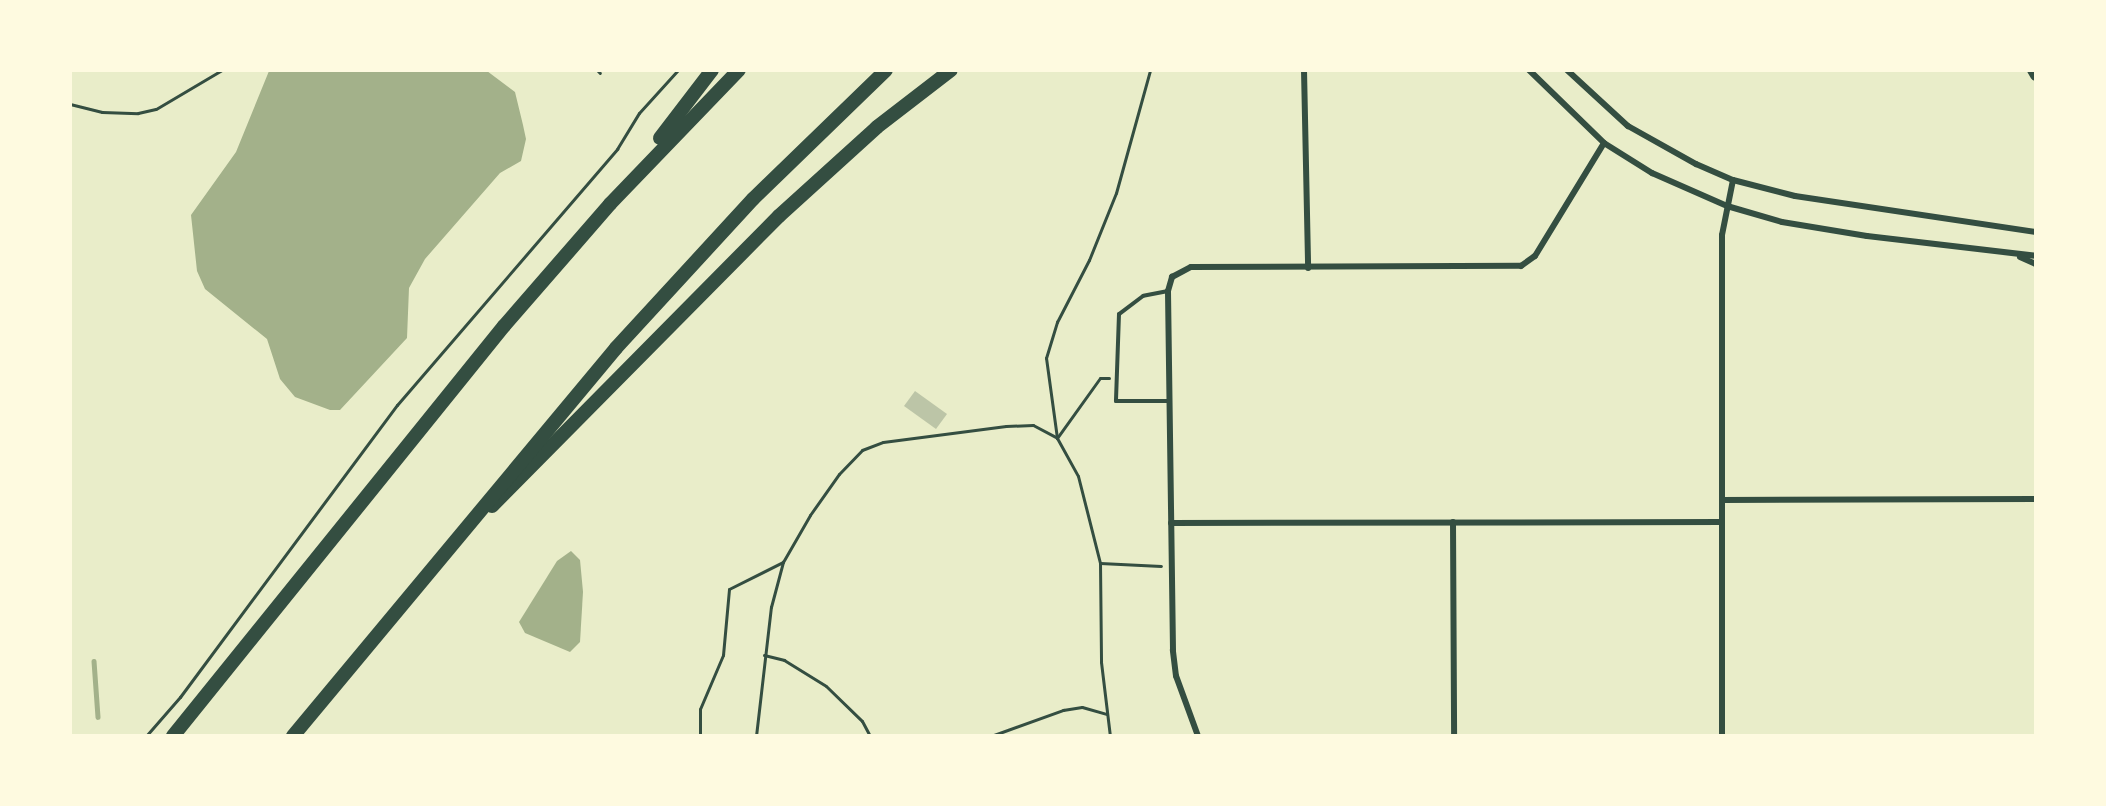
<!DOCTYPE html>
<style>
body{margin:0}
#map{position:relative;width:2106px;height:806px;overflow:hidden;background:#e9edc9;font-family:Inter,sans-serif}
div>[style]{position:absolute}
.water>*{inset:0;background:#a3b18a}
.stream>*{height:4.5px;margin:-2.25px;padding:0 2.25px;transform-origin:2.25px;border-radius:2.25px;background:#a3b18a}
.building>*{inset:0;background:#bcc5a7}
.path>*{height:3px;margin:-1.5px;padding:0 1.5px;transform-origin:1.5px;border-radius:1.5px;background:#344e41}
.service>*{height:4px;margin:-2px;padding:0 2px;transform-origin:2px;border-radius:2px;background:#344e41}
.minor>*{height:6px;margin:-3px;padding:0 3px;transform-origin:3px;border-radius:3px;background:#344e41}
.primary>*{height:12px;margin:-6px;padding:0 6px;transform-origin:6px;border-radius:6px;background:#344e41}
.motorway>*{height:14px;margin:-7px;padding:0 7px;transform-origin:7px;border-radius:7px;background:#344e41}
span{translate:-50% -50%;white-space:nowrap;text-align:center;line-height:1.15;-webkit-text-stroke:6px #fefae0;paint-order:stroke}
.frame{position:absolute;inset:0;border:72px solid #fefae0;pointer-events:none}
</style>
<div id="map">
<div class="water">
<i style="clip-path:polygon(269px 71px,487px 71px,515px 92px,523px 125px,526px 139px,521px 161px,500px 173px,425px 259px,409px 288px,407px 338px,340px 410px,330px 410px,295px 397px,280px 379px,267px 339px,205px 289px,197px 271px,191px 215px,236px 152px)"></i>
<i style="clip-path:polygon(571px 551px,580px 560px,583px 592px,580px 642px,570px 652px,525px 633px,519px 622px,557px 561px)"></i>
</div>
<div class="stream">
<i style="left:94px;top:661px;width:56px;rotate:85.9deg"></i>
</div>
<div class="building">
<i style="clip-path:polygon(915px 391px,947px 414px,936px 429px,904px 406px)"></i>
</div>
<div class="path">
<i style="left:597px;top:70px;width:4px;rotate:45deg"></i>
<i style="left:70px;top:104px;width:33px;rotate:14deg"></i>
<i style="left:102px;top:112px;width:36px;rotate:2deg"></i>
<i style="left:138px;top:113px;width:18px;rotate:-13deg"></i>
<i style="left:156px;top:109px;width:77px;rotate:-30.6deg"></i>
<i style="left:1109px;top:378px;width:9px;rotate:180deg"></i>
<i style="left:1100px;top:378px;width:74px;rotate:125.6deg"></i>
<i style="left:1057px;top:438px;width:43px;rotate:61.1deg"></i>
<i style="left:1078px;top:476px;width:90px;rotate:75.8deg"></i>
<i style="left:1100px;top:563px;width:99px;rotate:89.4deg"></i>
<i style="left:1101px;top:662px;width:75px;rotate:83.1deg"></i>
<i style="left:1057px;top:438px;width:81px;rotate:-97.8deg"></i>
<i style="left:1046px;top:358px;width:38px;rotate:-73deg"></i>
<i style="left:1057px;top:322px;width:70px;rotate:-62.7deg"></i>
<i style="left:1089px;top:260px;width:72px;rotate:-68.1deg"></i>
<i style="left:1116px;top:193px;width:128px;rotate:-74.5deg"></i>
<i style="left:1100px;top:563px;width:61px;rotate:2.8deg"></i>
<i style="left:764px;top:655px;width:21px;rotate:14deg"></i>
<i style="left:784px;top:660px;width:49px;rotate:31.8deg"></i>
<i style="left:826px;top:686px;width:50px;rotate:44.2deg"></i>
<i style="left:862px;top:721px;width:17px;rotate:62deg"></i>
<i style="left:146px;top:736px;width:52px;rotate:-48.9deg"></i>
<i style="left:180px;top:697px;width:364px;rotate:-53.4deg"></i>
<i style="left:397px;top:405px;width:338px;rotate:-49.3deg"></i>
<i style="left:617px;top:149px;width:42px;rotate:-58.6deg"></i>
<i style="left:639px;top:113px;width:58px;rotate:-47.8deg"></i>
<i style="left:700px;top:736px;width:27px;rotate:-90deg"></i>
<i style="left:700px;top:709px;width:59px;rotate:-66.9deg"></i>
<i style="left:723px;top:655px;width:66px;rotate:-84.8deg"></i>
<i style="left:729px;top:589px;width:60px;rotate:-26.6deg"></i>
<i style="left:756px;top:736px;width:130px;rotate:-83.4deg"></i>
<i style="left:771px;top:607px;width:47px;rotate:-75.1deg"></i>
<i style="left:783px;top:562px;width:54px;rotate:-60.1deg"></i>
<i style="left:810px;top:515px;width:50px;rotate:-54.7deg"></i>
<i style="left:839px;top:474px;width:33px;rotate:-46deg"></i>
<i style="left:862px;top:450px;width:22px;rotate:-21deg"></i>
<i style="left:883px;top:442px;width:124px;rotate:-7.4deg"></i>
<i style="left:1006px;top:426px;width:27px;rotate:-2deg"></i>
<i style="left:1033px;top:425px;width:27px;rotate:28deg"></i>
<i style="left:991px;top:736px;width:77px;rotate:-19.9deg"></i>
<i style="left:1063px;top:710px;width:19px;rotate:-9deg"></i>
<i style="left:1082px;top:707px;width:26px;rotate:16deg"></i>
</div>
<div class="service">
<i style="left:1168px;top:291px;width:25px;rotate:169deg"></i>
<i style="left:1143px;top:296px;width:30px;rotate:143deg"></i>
<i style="left:1119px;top:314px;width:87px;rotate:92deg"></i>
<i style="left:1116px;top:401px;width:53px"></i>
</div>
<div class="minor">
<i style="left:1304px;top:70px;width:198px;rotate:88.8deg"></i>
<i style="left:1529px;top:70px;width:105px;rotate:44.2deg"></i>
<i style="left:1604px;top:143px;width:57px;rotate:32deg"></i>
<i style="left:1652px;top:173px;width:82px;rotate:23.7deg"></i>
<i style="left:1727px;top:206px;width:57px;rotate:16.2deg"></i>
<i style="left:1782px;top:222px;width:86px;rotate:9.4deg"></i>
<i style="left:1867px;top:236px;width:170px;rotate:6.7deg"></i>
<i style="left:1567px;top:70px;width:83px;rotate:42.6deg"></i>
<i style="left:1628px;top:126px;width:78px;rotate:29.2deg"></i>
<i style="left:1696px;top:164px;width:40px;rotate:23.4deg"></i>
<i style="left:1733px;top:180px;width:64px;rotate:14.5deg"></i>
<i style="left:1795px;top:196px;width:244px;rotate:8.5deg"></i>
<i style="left:2020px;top:257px;width:17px;rotate:24deg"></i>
<i style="left:1722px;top:500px;width:314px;rotate:-0.2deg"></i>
<i style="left:1453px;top:522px;width:214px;rotate:89.7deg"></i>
<i style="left:1171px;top:523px;width:551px;rotate:-0.1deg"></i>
<i style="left:1198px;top:736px;width:64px;rotate:-110.1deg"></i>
<i style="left:1176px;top:676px;width:26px;rotate:-97deg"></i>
<i style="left:1173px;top:650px;width:359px;rotate:-90.8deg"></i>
<i style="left:1168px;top:291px;width:15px;rotate:-74deg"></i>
<i style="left:1172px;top:277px;width:21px;rotate:-28deg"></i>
<i style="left:1191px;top:267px;width:330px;rotate:-0.2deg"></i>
<i style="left:1521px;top:266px;width:17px;rotate:-36deg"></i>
<i style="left:1535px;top:256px;width:132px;rotate:-58.6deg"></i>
<i style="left:1722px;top:736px;width:501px;rotate:-90deg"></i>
<i style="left:1722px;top:235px;width:56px;rotate:-78.7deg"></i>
</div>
<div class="primary">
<i style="left:2033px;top:70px;width:6px;rotate:59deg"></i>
</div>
<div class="motorway">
<i style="left:660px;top:138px;width:86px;rotate:-52.6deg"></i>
<i style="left:492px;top:506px;width:408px;rotate:-45.3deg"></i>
<i style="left:779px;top:216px;width:132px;rotate:-42.2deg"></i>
<i style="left:877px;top:127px;width:93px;rotate:-37.6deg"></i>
<i style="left:173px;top:736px;width:527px;rotate:-51.09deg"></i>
<i style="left:504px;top:326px;width:162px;rotate:-49deg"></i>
<i style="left:610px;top:204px;width:186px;rotate:-46.1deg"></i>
<i style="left:293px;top:736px;width:505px;rotate:-50.22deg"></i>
<i style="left:616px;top:348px;width:202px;rotate:-47.4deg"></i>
<i style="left:753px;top:199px;width:185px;rotate:-44.1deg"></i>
</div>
<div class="frame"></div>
</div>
